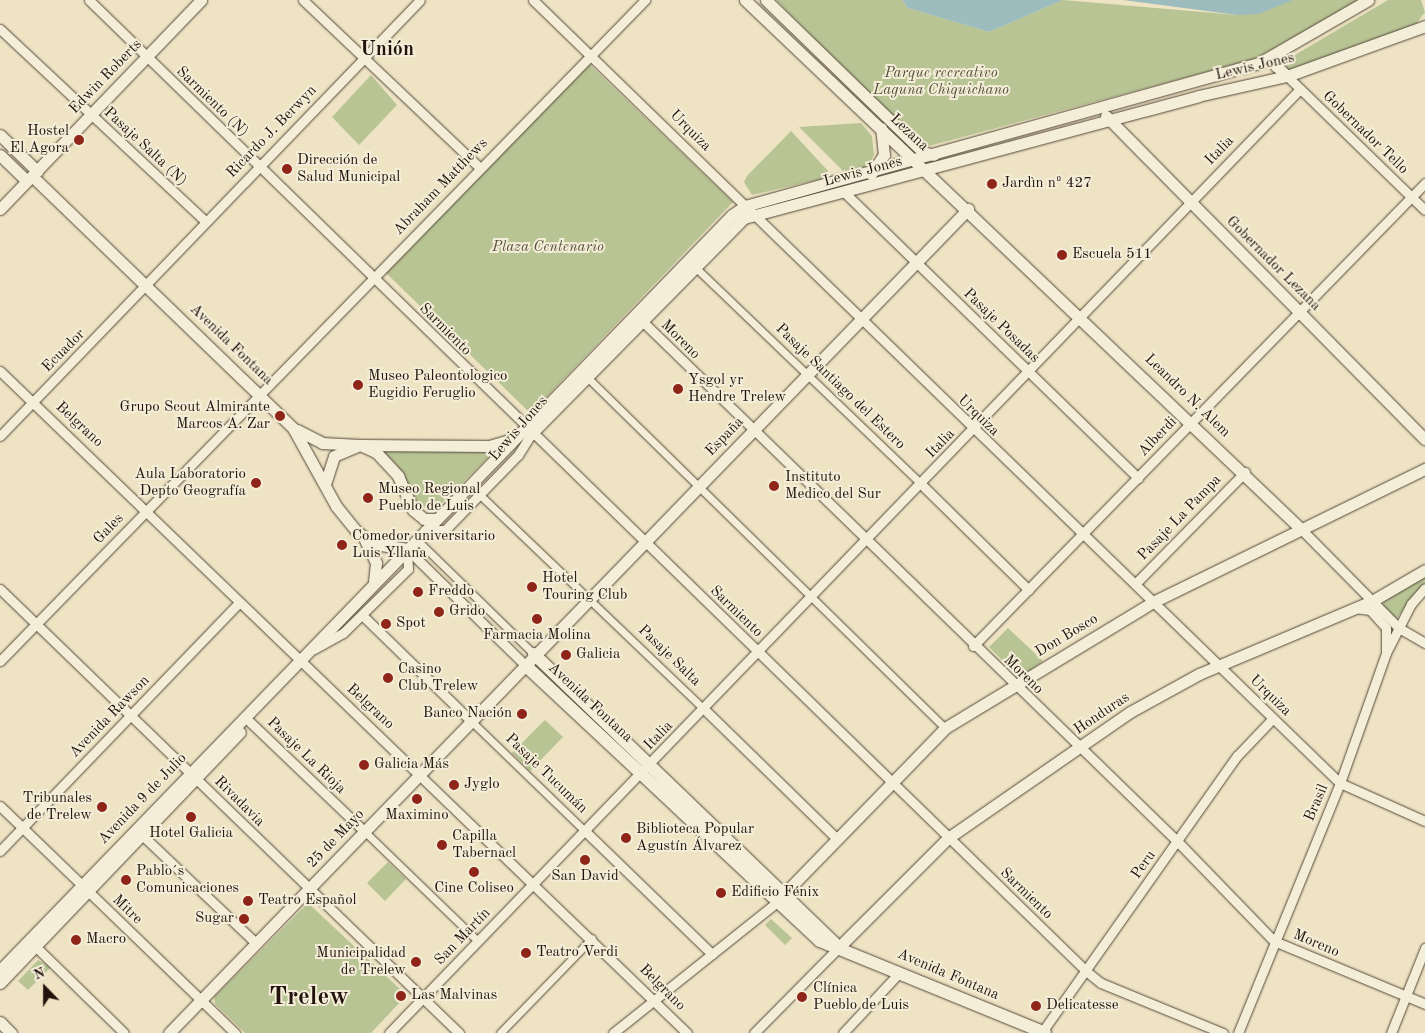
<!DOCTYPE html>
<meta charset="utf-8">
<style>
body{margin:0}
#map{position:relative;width:1425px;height:1033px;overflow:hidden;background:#eee3c3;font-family:"Old Standard TT",serif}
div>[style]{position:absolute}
.green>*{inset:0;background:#b8c494}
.water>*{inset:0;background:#9dbcbd}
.roads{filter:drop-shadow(0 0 1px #54473a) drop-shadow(0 0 1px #54473a)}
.pedestrian>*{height:7px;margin:-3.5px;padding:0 3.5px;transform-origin:3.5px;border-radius:3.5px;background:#f4edd8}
.minor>*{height:9px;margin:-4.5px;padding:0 4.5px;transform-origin:4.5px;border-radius:4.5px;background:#f4edd8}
.tertiary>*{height:11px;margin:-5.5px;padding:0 5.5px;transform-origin:5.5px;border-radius:5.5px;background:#f4edd8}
.secondary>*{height:12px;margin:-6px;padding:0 6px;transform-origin:6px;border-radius:6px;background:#f4edd8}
.dots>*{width:14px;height:14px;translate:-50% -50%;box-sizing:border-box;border:2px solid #f4edd8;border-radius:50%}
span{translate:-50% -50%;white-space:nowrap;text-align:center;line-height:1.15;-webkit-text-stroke:4px #f4edd8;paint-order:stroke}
.street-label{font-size:15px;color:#21130c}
.park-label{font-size:15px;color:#56513c;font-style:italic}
.poi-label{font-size:15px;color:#21130c}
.right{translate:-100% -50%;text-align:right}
.left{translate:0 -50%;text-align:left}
.district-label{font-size:20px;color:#21130c;font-weight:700}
.town-label{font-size:25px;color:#21130c;font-weight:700}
.north{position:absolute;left:20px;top:963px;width:50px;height:50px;-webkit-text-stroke:4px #f4edd8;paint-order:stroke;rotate:338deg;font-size:14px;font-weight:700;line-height:20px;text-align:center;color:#21130c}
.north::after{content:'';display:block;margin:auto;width:18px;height:22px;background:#21130c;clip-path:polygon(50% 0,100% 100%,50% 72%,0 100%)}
</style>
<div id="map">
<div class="green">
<i style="clip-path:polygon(776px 0,902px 0,908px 8px,989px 32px,1063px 0,1237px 15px,1291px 0,1359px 0,1255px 59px,929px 146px,899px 124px)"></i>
<i style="clip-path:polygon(1388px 0,1421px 0,1425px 12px,1413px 28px,1294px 71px,1285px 69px,1288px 59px)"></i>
<i style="clip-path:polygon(588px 63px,733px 202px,535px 409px,528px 411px,385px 272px)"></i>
<i style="clip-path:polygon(371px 75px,397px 105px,359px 145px,332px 117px)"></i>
<i style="clip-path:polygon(861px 123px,872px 136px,874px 155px,868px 166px,844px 172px,799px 127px)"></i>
<i style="clip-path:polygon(791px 131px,829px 172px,825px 178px,752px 195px,744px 182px,747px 176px)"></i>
<i style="clip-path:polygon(378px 449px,494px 450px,495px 451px,442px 503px,430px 509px,416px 504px,397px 465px)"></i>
<i style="clip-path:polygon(1425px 574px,1425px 583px,1396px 619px,1383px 606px,1385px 598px)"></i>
<i style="clip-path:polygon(1008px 628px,1043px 661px,1020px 678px,989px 647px)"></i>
<i style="clip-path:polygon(545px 720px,563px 737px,530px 771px,512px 753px)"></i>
<i style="clip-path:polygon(388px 862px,406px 879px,385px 901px,367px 883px)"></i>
<i style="clip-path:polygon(308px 903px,402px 991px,404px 998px,371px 1033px,245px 1033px,215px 1004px,214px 997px)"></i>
<i style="clip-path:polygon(771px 919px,792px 938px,785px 945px,765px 925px)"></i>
<i style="clip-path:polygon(38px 960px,51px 967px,28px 990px,18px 981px)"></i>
</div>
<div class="water">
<i style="clip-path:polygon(902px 0,1063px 0,989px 32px,908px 8px)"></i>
<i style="clip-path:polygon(1123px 0,1293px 0,1258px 14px,1237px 15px)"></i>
</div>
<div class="roads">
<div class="pedestrian">
<i style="left:695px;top:267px;width:313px;rotate:43.8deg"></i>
<i style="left:587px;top:377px;width:501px;rotate:44.43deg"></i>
<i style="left:480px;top:495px;width:310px;rotate:43.7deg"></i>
<i style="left:416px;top:539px;width:165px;rotate:44.3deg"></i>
<i style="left:471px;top:721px;width:158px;rotate:44deg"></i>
<i style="left:364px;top:831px;width:158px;rotate:44deg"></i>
<i style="left:500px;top:1033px;width:132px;rotate:-45.9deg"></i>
</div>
<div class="minor">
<i style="left:89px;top:0;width:1392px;rotate:44.24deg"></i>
<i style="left:1086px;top:971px;width:19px;rotate:39deg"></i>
<i style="left:1101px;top:983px;width:132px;rotate:22.3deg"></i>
<i style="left:303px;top:0;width:243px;rotate:43.5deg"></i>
<i style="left:533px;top:0;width:1124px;rotate:44.14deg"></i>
<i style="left:1340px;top:783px;width:93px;rotate:24.1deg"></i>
<i style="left:0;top:29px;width:282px;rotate:43.1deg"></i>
<i style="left:1287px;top:76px;width:192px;rotate:44.2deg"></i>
<i style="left:845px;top:193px;width:409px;rotate:44.2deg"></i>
<i style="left:638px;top:317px;width:752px;rotate:44.19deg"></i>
<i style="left:1177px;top:841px;width:139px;rotate:45.9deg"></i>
<i style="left:1274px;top:941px;width:164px;rotate:22.6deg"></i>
<i style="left:0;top:371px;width:954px;rotate:43.94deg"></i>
<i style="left:0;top:436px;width:605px;rotate:-46.07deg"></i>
<i style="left:921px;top:484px;width:151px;rotate:44.5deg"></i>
<i style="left:425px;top:530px;width:20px"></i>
<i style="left:445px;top:530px;width:105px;rotate:-45.8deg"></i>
<i style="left:518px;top:455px;width:25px;rotate:-58deg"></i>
<i style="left:1302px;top:530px;width:138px;rotate:45.3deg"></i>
<i style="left:1399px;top:628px;width:30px;rotate:30deg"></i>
<i style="left:407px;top:549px;width:165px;rotate:44.5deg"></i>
<i style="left:1135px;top:584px;width:157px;rotate:-45.5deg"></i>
<i style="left:0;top:589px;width:639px;rotate:44.05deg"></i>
<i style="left:1355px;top:608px;width:15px;rotate:8deg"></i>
<i style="left:1370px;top:610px;width:24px;rotate:48deg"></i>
<i style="left:1386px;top:628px;width:22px;rotate:90deg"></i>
<i style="left:362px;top:615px;width:152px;rotate:44.2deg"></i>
<i style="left:973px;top:646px;width:647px;rotate:-45.69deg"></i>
<i style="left:314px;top:649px;width:33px;rotate:-29deg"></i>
<i style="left:343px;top:633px;width:91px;rotate:-44.6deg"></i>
<i style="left:408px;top:569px;width:20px;rotate:-93deg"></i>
<i style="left:0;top:661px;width:924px;rotate:-45.7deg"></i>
<i style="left:704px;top:709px;width:186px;rotate:44.3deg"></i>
<i style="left:250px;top:722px;width:158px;rotate:43.7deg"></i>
<i style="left:0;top:806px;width:327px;rotate:44deg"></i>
<i style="left:585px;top:831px;width:177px;rotate:44.1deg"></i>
<i style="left:142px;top:835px;width:157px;rotate:43.5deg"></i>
<i style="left:0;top:851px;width:344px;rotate:-46.1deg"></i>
<i style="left:35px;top:946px;width:124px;rotate:44.3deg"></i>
<i style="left:1042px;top:1032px;width:338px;rotate:-54.8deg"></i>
<i style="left:1237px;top:756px;width:52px;rotate:-46.5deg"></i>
<i style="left:389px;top:1033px;width:1312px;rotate:-46.02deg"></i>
<i style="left:613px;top:1033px;width:210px;rotate:-38.6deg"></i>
<i style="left:754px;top:1033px;width:121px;rotate:-45.3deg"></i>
<i style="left:843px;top:1033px;width:82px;rotate:-47deg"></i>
<i style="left:1238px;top:1033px;width:270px;rotate:-67.8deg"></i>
<i style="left:1340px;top:783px;width:138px;rotate:-70.5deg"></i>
<i style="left:1386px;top:653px;width:55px;rotate:-63deg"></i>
<i style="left:1411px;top:604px;width:21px;rotate:-49deg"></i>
<i style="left:1391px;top:1033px;width:92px;rotate:-68.2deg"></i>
</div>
<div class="tertiary">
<i style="left:745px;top:0;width:769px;rotate:43.58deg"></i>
<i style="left:766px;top:0;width:219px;rotate:44.1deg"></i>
<i style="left:923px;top:152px;width:11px;rotate:15deg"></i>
<i style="left:1281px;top:52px;width:15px;rotate:110deg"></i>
<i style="left:1276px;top:66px;width:15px;rotate:42deg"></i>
<i style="left:1106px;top:116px;width:454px;rotate:45.4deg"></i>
<i style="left:0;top:135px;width:52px;rotate:44.2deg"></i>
<i style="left:0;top:155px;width:37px;rotate:44deg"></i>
<i style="left:871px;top:174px;width:23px;rotate:-56deg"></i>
<i style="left:884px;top:155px;width:27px;rotate:-96deg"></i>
<i style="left:32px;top:176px;width:363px;rotate:44deg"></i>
<i style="left:293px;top:428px;width:89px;rotate:61.1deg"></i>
<i style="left:336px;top:506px;width:32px;rotate:51deg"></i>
<i style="left:356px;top:531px;width:21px;rotate:37deg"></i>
<i style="left:373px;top:544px;width:34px;rotate:8deg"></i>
<i style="left:0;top:209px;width:290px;rotate:-46.1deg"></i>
<i style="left:297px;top:430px;width:28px;rotate:27deg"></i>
<i style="left:322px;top:443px;width:38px;rotate:3deg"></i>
<i style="left:360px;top:445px;width:17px;rotate:24deg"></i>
<i style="left:376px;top:452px;width:33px;rotate:47deg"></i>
<i style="left:398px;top:476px;width:37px;rotate:66deg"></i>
<i style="left:413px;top:510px;width:14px;rotate:39deg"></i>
<i style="left:424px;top:519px;width:12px"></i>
<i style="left:531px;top:434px;width:303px;rotate:-45.4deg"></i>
<i style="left:744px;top:218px;width:470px;rotate:-15deg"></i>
<i style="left:1198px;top:96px;width:91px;rotate:-12.7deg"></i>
<i style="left:1287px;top:76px;width:147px;rotate:-19.9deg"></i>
<i style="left:325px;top:484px;width:29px;rotate:-72deg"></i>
<i style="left:334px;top:456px;width:28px;rotate:-23deg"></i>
<i style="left:360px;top:445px;width:129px;rotate:0.4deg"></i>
<i style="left:489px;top:446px;width:25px;rotate:-16deg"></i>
<i style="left:365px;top:540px;width:25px;rotate:64deg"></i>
<i style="left:376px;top:563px;width:20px;rotate:96deg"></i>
<i style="left:778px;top:900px;width:240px;rotate:-45.8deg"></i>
<i style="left:945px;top:728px;width:245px;rotate:-31.2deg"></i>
<i style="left:1155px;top:601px;width:301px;rotate:-26.1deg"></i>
<i style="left:839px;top:947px;width:154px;rotate:-45deg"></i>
<i style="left:948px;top:838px;width:221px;rotate:-34.7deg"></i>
<i style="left:1130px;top:712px;width:79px;rotate:-28.8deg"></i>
<i style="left:1199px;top:674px;width:188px;rotate:-22.9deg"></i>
<i style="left:1372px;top:601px;width:61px;rotate:-30.3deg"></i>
<i style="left:0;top:970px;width:1052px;rotate:-45.89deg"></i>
<i style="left:732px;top:215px;width:16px;rotate:-35deg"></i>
<i style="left:745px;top:206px;width:534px;rotate:-15.55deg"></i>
<i style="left:1259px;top:63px;width:126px;rotate:-30deg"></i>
<i style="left:0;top:983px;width:347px;rotate:-46.3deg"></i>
<i style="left:0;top:1022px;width:16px;rotate:45deg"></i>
<i style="left:169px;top:1033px;width:1148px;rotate:-45.88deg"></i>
</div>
<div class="secondary">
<i style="left:534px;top:654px;width:423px;rotate:43.9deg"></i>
<i style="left:525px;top:665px;width:404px;rotate:43.1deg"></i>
<i style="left:820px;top:941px;width:243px;rotate:22.2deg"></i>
</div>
</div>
<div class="dots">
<i style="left:79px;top:140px;background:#8f2418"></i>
<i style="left:287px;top:169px;background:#8f2418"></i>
<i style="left:992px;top:184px;background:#8f2418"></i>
<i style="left:1062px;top:255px;background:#8f2418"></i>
<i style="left:358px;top:385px;background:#8f2418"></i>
<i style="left:678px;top:389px;background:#8f2418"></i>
<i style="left:280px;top:416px;background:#8f2418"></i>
<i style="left:256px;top:483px;background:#8f2418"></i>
<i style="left:774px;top:486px;background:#8f2418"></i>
<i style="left:368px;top:498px;background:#8f2418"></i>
<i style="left:342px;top:545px;background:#8f2418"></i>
<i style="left:532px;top:587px;background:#8f2418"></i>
<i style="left:418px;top:592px;background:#8f2418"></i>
<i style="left:439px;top:612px;background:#8f2418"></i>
<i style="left:537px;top:619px;background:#8f2418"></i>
<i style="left:386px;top:624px;background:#8f2418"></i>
<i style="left:566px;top:655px;background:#8f2418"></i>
<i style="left:388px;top:678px;background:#8f2418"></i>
<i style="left:522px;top:714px;background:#8f2418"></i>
<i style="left:364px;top:765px;background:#8f2418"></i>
<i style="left:454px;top:785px;background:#8f2418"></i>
<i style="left:417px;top:799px;background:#8f2418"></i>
<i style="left:102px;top:807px;background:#8f2418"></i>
<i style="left:191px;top:817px;background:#8f2418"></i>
<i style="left:626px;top:838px;background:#8f2418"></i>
<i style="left:442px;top:845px;background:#8f2418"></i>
<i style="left:585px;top:860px;background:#8f2418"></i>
<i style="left:474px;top:872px;background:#8f2418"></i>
<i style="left:126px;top:880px;background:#8f2418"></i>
<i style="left:721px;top:893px;background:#8f2418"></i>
<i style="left:248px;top:901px;background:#8f2418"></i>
<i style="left:244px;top:919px;background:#8f2418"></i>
<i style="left:76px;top:940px;background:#8f2418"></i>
<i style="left:526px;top:953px;background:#8f2418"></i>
<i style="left:416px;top:962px;background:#8f2418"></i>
<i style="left:401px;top:996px;background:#8f2418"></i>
<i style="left:802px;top:997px;background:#8f2418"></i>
<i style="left:1036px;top:1006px;background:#8f2418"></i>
</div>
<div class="street-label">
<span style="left:1255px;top:67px;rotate:-13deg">Lewis Jones</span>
<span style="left:106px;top:77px;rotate:-46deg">Edwin Roberts</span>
<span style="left:212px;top:102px;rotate:44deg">Sarmiento (N)</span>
<span style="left:690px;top:131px;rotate:45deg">Urquiza</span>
<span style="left:272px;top:132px;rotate:-46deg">Ricardo J. Berwyn</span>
<span style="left:909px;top:133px;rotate:43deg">Lezana</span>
<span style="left:1365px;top:133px;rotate:44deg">Gobernador Tello</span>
<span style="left:145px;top:147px;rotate:43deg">Pasaje Salta (N)</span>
<span style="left:1220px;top:151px;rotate:-46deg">Italia</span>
<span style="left:863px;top:172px;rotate:-15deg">Lewis Jones</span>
<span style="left:441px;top:187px;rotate:-46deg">Abraham Matthews</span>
<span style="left:1273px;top:264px;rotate:45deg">Gobernador Lezana</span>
<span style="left:1001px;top:326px;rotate:44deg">Pasaje Posadas</span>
<span style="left:445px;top:330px;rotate:45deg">Sarmiento</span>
<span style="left:680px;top:340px;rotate:45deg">Moreno</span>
<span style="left:231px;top:345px;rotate:44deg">Avenida Fontana</span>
<span style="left:64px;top:351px;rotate:-45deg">Ecuador</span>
<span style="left:840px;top:387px;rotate:44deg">Pasaje Santiago del Estero</span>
<span style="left:1187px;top:396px;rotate:44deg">Leandro N. Alem</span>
<span style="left:978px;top:416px;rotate:44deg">Urquiza</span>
<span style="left:79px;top:425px;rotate:43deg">Belgrano</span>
<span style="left:519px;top:429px;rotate:-49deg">Lewis Jones</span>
<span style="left:725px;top:437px;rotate:-46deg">España</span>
<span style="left:1158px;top:437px;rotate:-46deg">Alberdi</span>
<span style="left:941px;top:444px;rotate:-46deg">Italia</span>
<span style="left:1180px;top:518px;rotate:-46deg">Pasaje La Pampa</span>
<span style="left:109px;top:529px;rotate:-46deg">Gales</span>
<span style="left:736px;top:612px;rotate:44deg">Sarmiento</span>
<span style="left:1067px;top:636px;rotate:-31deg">Don Bosco</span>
<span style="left:669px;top:656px;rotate:44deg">Pasaje Salta</span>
<span style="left:1023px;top:675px;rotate:44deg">Moreno</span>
<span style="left:1270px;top:696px;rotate:44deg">Urquiza</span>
<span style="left:590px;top:703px;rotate:43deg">Avenida Fontana</span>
<span style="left:370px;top:707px;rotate:43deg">Belgrano</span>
<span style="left:1102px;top:714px;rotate:-34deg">Honduras</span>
<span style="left:110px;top:717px;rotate:-46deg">Avenida Rawson</span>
<span style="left:659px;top:736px;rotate:-46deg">Italia</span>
<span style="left:306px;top:756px;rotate:44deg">Pasaje La Rioja</span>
<span style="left:546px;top:774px;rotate:44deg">Pasaje Tucumán</span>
<span style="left:143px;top:799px;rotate:-46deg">Avenida 9 de Julio</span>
<span style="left:239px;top:802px;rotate:45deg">Rivadavia</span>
<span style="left:1317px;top:803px;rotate:-67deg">Brasil</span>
<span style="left:336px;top:839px;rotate:-46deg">25 de Mayo</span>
<span style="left:1144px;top:865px;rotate:-55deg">Peru</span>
<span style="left:1026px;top:894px;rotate:44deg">Sarmiento</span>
<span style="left:127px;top:910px;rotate:44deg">Mitre</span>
<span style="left:463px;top:937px;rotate:-46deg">San Martín</span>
<span style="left:1316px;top:944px;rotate:23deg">Moreno</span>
<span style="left:948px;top:975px;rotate:23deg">Avenida Fontana</span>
<span style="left:662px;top:988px;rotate:45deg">Belgrano</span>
</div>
<div class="park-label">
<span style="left:941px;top:82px">Parque recreativo<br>Laguna Chiquichano</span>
<span style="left:548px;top:248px">Plaza Centenario</span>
</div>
<div class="poi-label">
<span class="right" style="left:69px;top:140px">Hostel<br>El Agora</span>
<span class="left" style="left:297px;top:169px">Dirección de<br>Salud Municipal</span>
<span class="left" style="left:1002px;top:184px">Jardìn nº 427</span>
<span class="left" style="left:1072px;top:255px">Escuela 511</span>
<span class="left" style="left:368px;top:385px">Museo Paleontologico<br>Eugidio Feruglio</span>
<span class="left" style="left:688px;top:389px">Ysgol yr<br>Hendre Trelew</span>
<span class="right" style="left:270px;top:416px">Grupo Scout Almirante<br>Marcos A. Zar</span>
<span class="right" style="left:246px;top:483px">Aula Laboratorio<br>Depto Geografía</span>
<span class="left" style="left:785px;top:486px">Instituto<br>Medico del Sur</span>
<span class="left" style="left:378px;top:498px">Museo Regional<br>Pueblo de Luis</span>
<span class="left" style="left:352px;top:545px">Comedor universitario<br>Luis Yllana</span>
<span class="left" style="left:542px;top:587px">Hotel<br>Touring Club</span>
<span class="left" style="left:428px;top:592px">Freddo</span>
<span class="left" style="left:449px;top:612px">Grido</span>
<span class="left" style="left:396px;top:624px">Spot</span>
<span style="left:537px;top:636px">Farmacia Molina</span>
<span class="left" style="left:576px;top:655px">Galicia</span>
<span class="left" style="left:398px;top:678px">Casino<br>Club Trelew</span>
<span class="right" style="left:512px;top:714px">Banco Nación</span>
<span class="left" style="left:374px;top:765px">Galicia Más</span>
<span class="left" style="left:464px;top:785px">Jyglo</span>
<span class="right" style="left:92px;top:807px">Tribunales<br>de Trelew</span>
<span style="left:417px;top:816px">Maximino</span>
<span class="left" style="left:636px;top:838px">Biblioteca Popular<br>Agustín Álvarez</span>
<span style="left:191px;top:834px">Hotel Galicia</span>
<span class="left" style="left:452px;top:845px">Capilla<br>Tabernacl</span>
<span class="left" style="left:136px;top:880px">Pablo´s<br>Comunicaciones</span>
<span style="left:585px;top:877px">San David</span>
<span style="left:474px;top:889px">Cine Coliseo</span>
<span class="left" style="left:731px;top:893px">Edificio Fénix</span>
<span class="left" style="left:258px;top:901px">Teatro Español</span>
<span class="right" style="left:234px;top:919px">Sugar</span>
<span class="left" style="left:86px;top:940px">Macro</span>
<span class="right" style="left:406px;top:962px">Municipalidad<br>de Trelew</span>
<span class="left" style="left:536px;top:953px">Teatro Verdi</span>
<span class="left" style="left:813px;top:997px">Clínica<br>Pueblo de Luis</span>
<span class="left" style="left:411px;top:996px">Las Malvinas</span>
<span class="left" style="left:1046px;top:1006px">Delicatesse</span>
</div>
<div class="district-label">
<span style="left:387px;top:50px">Unión</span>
</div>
<div class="town-label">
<span style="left:309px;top:998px">Trelew</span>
</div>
<div class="north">N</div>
</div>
